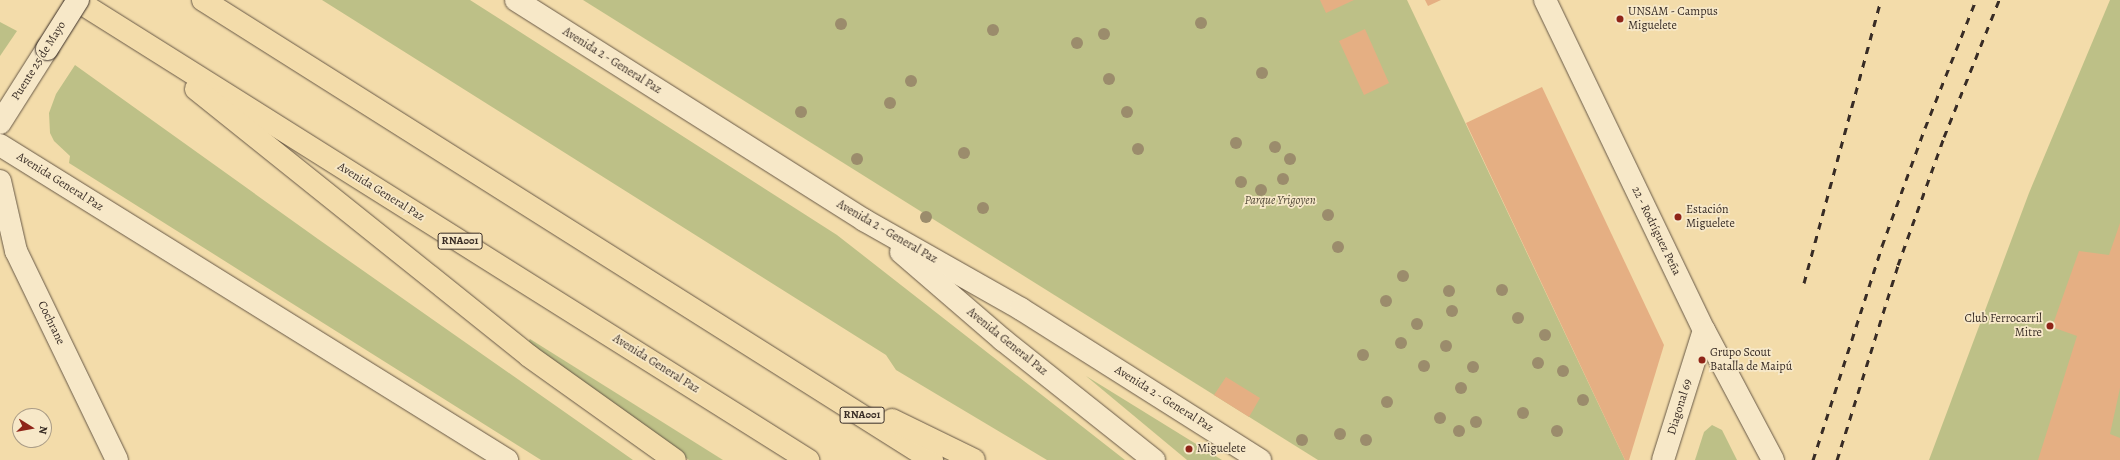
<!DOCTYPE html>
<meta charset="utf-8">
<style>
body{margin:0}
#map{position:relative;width:2120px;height:460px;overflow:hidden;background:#f3dcaa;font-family:Alegreya,serif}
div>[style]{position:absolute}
.green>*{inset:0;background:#bdc087}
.building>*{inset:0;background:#e5af83}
.roads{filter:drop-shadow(0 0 1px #675846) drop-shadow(0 0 1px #675846)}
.street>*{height:22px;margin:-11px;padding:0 11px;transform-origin:11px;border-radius:11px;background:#f7e8c8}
.secondary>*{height:22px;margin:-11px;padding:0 11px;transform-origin:11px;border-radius:11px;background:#f7e8c8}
.highway>*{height:22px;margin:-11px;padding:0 11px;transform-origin:11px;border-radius:11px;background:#f3dcaa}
.rail>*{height:3px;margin-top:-1.5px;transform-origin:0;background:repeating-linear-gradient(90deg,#382c25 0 7px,transparent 0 14px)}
.bridges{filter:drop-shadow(0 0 1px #382c25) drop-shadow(0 0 1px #382c25)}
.secondary-bridge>*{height:22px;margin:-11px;padding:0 11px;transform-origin:11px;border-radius:11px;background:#f7e8c8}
.trees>*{width:12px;height:12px;margin:-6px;border-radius:50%;background:#9b8c6c}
.dots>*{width:11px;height:11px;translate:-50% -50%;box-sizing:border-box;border:2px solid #f7e8c8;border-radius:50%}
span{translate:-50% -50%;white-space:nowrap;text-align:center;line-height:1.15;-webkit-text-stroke:3.5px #f7e8c8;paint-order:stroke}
.shield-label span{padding:1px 3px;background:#f7e8c8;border:1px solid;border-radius:3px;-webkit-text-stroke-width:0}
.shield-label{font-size:11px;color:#382c25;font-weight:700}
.poi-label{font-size:12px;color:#382c25}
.left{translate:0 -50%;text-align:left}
.right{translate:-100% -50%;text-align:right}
.street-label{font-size:12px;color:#382c25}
.park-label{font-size:12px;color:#534a39;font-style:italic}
.north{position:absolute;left:12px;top:408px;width:40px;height:40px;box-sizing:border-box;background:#f7e8c8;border:1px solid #ab9d87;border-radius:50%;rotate:101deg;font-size:11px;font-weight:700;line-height:16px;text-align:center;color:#382c25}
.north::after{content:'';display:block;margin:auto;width:14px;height:18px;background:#8f2418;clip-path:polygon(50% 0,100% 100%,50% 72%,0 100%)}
</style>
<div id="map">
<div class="green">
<i style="clip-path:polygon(322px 0,470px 0,837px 235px,1125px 460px,1047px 460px,896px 370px,886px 355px)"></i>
<i style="clip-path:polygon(583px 0,1407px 0,1625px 460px,1318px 460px)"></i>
<i style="clip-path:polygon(2110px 0,2120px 0,2120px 460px,1929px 460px,2029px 193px)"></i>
<i style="clip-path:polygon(0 22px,17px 31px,0 56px)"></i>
<i style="clip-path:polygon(75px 65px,318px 239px,633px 460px,541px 460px,69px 163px,70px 156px,54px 141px,50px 133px,49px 113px,56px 94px)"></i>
<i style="clip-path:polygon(530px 339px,723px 460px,689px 460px,527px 344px)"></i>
<i style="clip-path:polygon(1086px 376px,1222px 460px,1187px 460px)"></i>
<i style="clip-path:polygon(1712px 425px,1722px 430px,1737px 460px,1695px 460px,1704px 432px)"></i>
</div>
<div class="building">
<i style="clip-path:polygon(1320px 0,1354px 0,1326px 13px)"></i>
<i style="clip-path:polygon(1425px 0,1441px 0,1428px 6px)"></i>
<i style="clip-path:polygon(1365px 29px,1389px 83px,1364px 95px,1339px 41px)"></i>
<i style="clip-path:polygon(1542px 87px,1664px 345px,1629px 460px,1625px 460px,1466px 123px)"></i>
<i style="clip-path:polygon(2120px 223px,2120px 388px,2110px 434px,2120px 438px,2120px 460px,2038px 460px,2077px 336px,2052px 327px,2079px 251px,2109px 255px)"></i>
<i style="clip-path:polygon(1226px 377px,1260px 398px,1249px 417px,1214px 395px)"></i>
</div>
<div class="roads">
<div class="street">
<i style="left:0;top:181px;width:72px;rotate:77.1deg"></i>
<i style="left:16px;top:251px;width:232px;rotate:64.2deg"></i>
</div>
<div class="secondary">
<i style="left:516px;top:0;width:412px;rotate:32.3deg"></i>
<i style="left:864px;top:220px;width:180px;rotate:29.5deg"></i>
<i style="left:1021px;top:309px;width:283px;rotate:32.3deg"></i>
<i style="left:1545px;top:0;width:366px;rotate:64.3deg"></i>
<i style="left:1704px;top:330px;width:147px;rotate:62deg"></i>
<i style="left:0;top:123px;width:88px;rotate:-57.6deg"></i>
<i style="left:0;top:145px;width:597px;rotate:31.85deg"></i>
<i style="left:901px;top:252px;width:135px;rotate:40.8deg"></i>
<i style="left:1003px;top:340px;width:193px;rotate:38.5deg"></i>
<i style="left:1663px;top:460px;width:136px;rotate:-72.5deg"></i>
</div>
<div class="highway">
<i style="left:76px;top:0;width:865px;rotate:32.15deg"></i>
<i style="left:203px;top:0;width:862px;rotate:32.25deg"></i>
<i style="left:196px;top:89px;width:427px;rotate:38.7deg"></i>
<i style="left:529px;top:356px;width:179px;rotate:35.5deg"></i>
<i style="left:892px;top:420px;width:91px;rotate:26deg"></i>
</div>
</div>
<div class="rail">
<i style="left:1804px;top:283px;width:293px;rotate:-74.8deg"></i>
<i style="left:1813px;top:460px;width:225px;rotate:-72.1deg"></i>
<i style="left:1882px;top:246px;width:126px;rotate:-70deg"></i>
<i style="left:1925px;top:128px;width:138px;rotate:-68.3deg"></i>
<i style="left:1837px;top:460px;width:204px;rotate:-72.6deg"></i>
<i style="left:1898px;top:265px;width:136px;rotate:-70.2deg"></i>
<i style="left:1944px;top:137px;width:148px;rotate:-68.1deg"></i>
</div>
<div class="bridges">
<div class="secondary-bridge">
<i style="left:47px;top:49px;width:58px;rotate:-57.7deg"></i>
</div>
</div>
<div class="trees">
<i style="left:1201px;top:23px"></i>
<i style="left:841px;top:24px"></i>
<i style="left:993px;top:30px"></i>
<i style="left:1104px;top:34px"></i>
<i style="left:1077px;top:43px"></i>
<i style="left:1262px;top:73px"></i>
<i style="left:1109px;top:79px"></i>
<i style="left:911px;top:81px"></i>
<i style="left:890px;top:103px"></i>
<i style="left:801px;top:112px"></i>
<i style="left:1127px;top:112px"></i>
<i style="left:1236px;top:143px"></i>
<i style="left:1275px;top:147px"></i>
<i style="left:1138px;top:149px"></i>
<i style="left:964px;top:153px"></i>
<i style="left:857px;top:159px"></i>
<i style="left:1290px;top:159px"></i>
<i style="left:1283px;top:179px"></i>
<i style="left:1241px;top:182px"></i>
<i style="left:1261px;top:190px"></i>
<i style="left:983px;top:208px"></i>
<i style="left:1328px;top:215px"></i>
<i style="left:926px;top:217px"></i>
<i style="left:1338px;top:247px"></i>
<i style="left:1403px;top:276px"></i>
<i style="left:1502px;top:290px"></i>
<i style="left:1449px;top:291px"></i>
<i style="left:1386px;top:301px"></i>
<i style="left:1452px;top:311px"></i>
<i style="left:1518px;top:318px"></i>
<i style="left:1417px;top:324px"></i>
<i style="left:1545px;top:335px"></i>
<i style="left:1401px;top:343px"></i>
<i style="left:1446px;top:346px"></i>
<i style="left:1363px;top:355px"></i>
<i style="left:1538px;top:363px"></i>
<i style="left:1424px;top:366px"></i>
<i style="left:1473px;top:367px"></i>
<i style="left:1563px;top:371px"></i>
<i style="left:1461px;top:388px"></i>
<i style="left:1583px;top:400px"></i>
<i style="left:1387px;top:402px"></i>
<i style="left:1523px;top:413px"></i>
<i style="left:1440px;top:418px"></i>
<i style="left:1476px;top:422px"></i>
<i style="left:1459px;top:431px"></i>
<i style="left:1557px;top:431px"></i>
<i style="left:1340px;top:434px"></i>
<i style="left:1302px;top:440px"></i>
<i style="left:1366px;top:440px"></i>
</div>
<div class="dots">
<i style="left:1620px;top:19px;background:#8f2418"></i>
<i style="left:1678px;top:217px;background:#8f2418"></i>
<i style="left:2050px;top:326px;background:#8f2418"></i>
<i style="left:1702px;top:360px;background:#8f2418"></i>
<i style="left:1189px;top:449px;background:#8f2418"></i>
</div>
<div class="shield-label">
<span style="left:460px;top:241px">RNA001</span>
<span style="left:862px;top:415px">RNA001</span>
</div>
<div class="poi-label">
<span class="left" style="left:1628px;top:19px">UNSAM - Campus<br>Miguelete</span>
<span class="left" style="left:1686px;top:217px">Estación<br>Miguelete</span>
<span class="right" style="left:2042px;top:326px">Club Ferrocarril<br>Mitre</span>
<span class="left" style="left:1710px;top:360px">Grupo Scout<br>Batalla de Maipú</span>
<span class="left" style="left:1197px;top:449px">Miguelete</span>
</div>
<div class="street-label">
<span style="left:39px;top:61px;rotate:-58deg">Puente 25 de Mayo</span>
<span style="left:612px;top:61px;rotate:32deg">Avenida 2 - General Paz</span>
<span style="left:60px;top:182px;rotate:32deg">Avenida General Paz</span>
<span style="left:381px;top:192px;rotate:32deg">Avenida General Paz</span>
<span style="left:1656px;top:231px;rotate:64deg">22 - Rodríguez Peña</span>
<span style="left:887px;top:232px;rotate:30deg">Avenida 2 - General Paz</span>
<span style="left:51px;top:323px;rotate:64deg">Cochrane</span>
<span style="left:1007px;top:342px;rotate:39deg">Avenida General Paz</span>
<span style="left:656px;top:364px;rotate:32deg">Avenida General Paz</span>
<span style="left:1164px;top:399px;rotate:32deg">Avenida 2 - General Paz</span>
<span style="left:1680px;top:407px;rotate:-73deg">Diagonal 69</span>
</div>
<div class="park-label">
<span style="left:1280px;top:201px">Parque Yrigoyen</span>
</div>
<div class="north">N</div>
</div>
